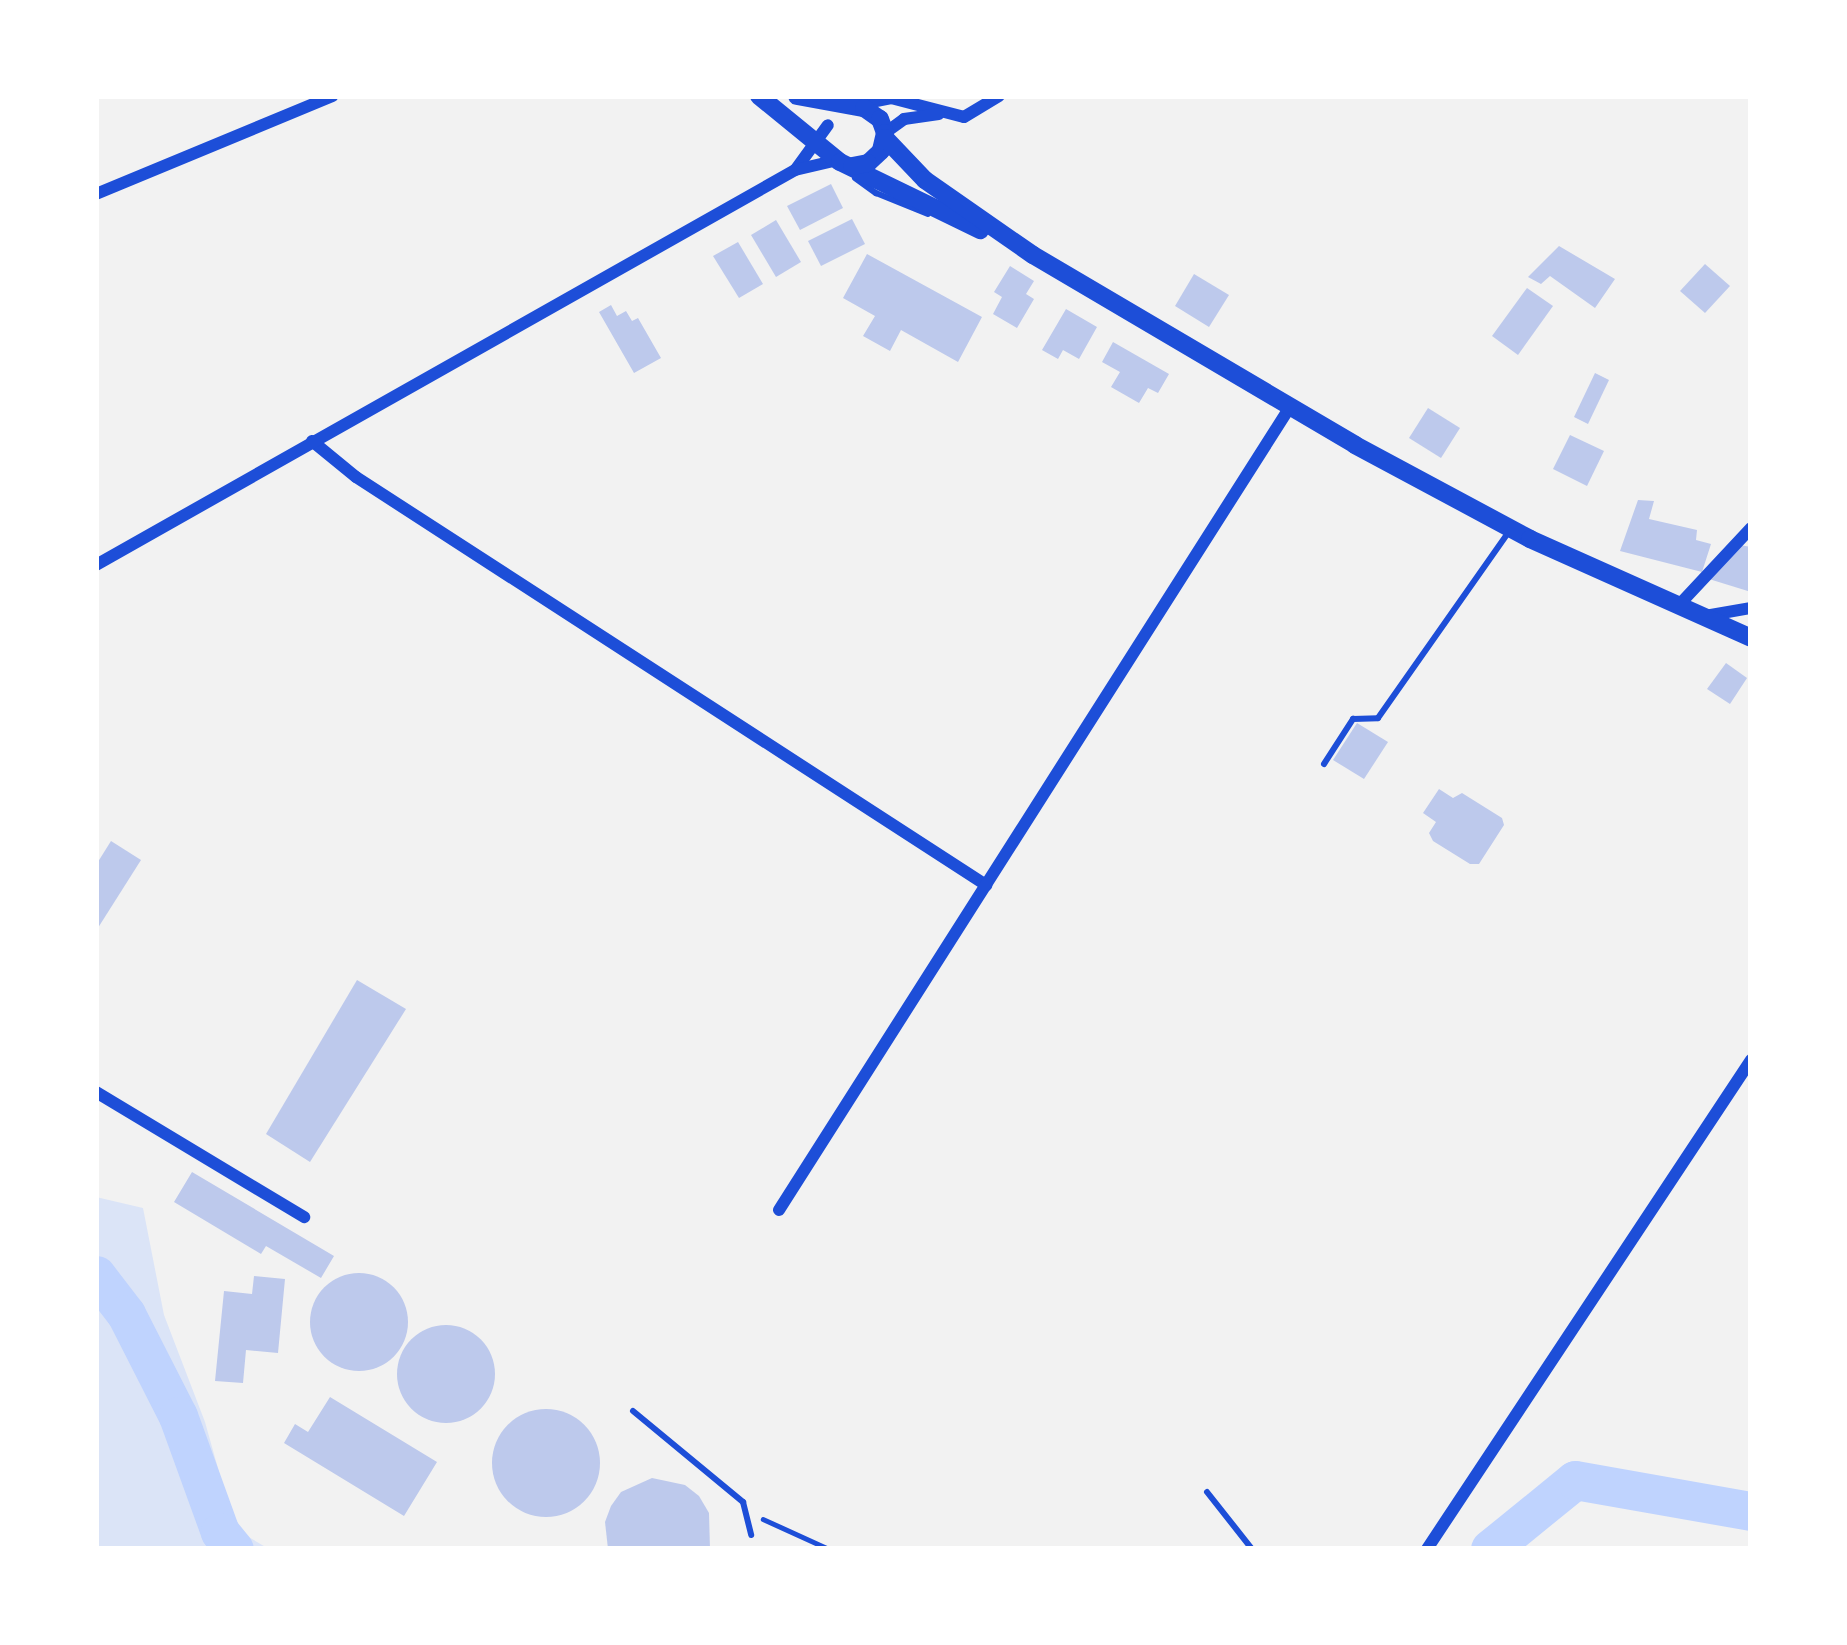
<!DOCTYPE html>
<style>
body{margin:0}
#map{position:relative;width:1847px;height:1645px;overflow:hidden;background:#f2f2f2;font-family:Ubuntu,sans-serif}
div>[style]{position:absolute}
.green>*{inset:0;background:#dbe4f7}
.river>*{height:39px;margin:-19.5px;padding:0 19.5px;transform-origin:19.5px;border-radius:19.5px;background:#bfd3fe}
.building>*{inset:0;background:#bdc9ec}
.round{border-radius:50%}
.path>*{height:4.5px;margin:-2.25px;padding:0 2.25px;transform-origin:2.25px;border-radius:2.25px;background:#1d4ed8}
.service>*{height:6px;margin:-3px;padding:0 3px;transform-origin:3px;border-radius:3px;background:#1d4ed8}
.minor>*{height:12px;margin:-6px;padding:0 6px;transform-origin:6px;border-radius:6px;background:#1d4ed8}
.primary>*{height:18px;margin:-9px;padding:0 9px;transform-origin:9px;border-radius:9px;background:#1d4ed8}
span{translate:-50% -50%;white-space:nowrap;text-align:center;line-height:1.15;-webkit-text-stroke:9px #fff;paint-order:stroke}
.frame{position:absolute;inset:0;border:99px solid #fff;pointer-events:none}
</style>
<div id="map">
<div class="green">
<i style="clip-path:polygon(96px 1197px,143px 1208px,164px 1315px,205px 1422px,235px 1529px,269px 1549px,96px 1549px)"></i>
</div>
<div class="river">
<i style="left:96px;top:1275px;width:49px;rotate:52.4deg"></i>
<i style="left:126px;top:1314px;width:114px;rotate:63deg"></i>
<i style="left:178px;top:1416px;width:123px;rotate:70.1deg"></i>
<i style="left:220px;top:1532px;width:22px;rotate:51deg"></i>
<i style="left:1490px;top:1549px;width:109px;rotate:-39.1deg"></i>
<i style="left:1575px;top:1480px;width:179px;rotate:10deg"></i>
</div>
<div class="building">
<i style="clip-path:polygon(831px 184px,843px 208px,800px 230px,787px 206px)"></i>
<i style="clip-path:polygon(852px 219px,865px 244px,821px 266px,808px 241px)"></i>
<i style="clip-path:polygon(776px 220px,801px 262px,776px 277px,751px 235px)"></i>
<i style="clip-path:polygon(738px 242px,763px 284px,739px 298px,713px 256px)"></i>
<i style="clip-path:polygon(1559px 246px,1615px 279px,1595px 308px,1550px 276px,1541px 284px,1528px 277px)"></i>
<i style="clip-path:polygon(867px 254px,982px 317px,958px 362px,901px 330px,890px 351px,863px 336px,875px 316px,843px 298px)"></i>
<i style="clip-path:polygon(1705px 264px,1730px 286px,1705px 313px,1680px 291px)"></i>
<i style="clip-path:polygon(1010px 266px,1034px 281px,1026px 294px,1034px 299px,1017px 328px,993px 314px,1002px 297px,994px 292px)"></i>
<i style="clip-path:polygon(1194px 274px,1229px 295px,1209px 327px,1175px 306px)"></i>
<i style="clip-path:polygon(1527px 288px,1553px 306px,1518px 355px,1492px 336px)"></i>
<i style="clip-path:polygon(611px 305px,617px 316px,626px 311px,632px 321px,638px 318px,661px 358px,634px 373px,599px 312px)"></i>
<i style="clip-path:polygon(1066px 309px,1097px 327px,1079px 359px,1063px 350px,1058px 359px,1042px 350px)"></i>
<i style="clip-path:polygon(1113px 342px,1169px 374px,1158px 393px,1148px 388px,1139px 403px,1111px 387px,1120px 372px,1102px 362px)"></i>
<i style="clip-path:polygon(1595px 373px,1609px 380px,1588px 424px,1574px 417px)"></i>
<i style="clip-path:polygon(1428px 408px,1460px 428px,1441px 458px,1409px 438px)"></i>
<i style="clip-path:polygon(1570px 435px,1604px 451px,1587px 486px,1553px 469px)"></i>
<i style="clip-path:polygon(1638px 500px,1654px 501px,1649px 519px,1697px 530px,1696px 540px,1711px 544px,1702px 572px,1620px 551px)"></i>
<i style="clip-path:polygon(1740px 545px,1751px 547px,1751px 592px,1709px 579px)"></i>
<i style="clip-path:polygon(1726px 663px,1747px 678px,1730px 704px,1707px 689px)"></i>
<i style="clip-path:polygon(1357px 723px,1388px 742px,1364px 779px,1333px 760px)"></i>
<i style="clip-path:polygon(1439px 789px,1453px 798px,1462px 793px,1502px 818px,1504px 825px,1479px 864px,1470px 864px,1433px 841px,1429px 833px,1436px 822px,1423px 813px)"></i>
<i style="clip-path:polygon(111px 841px,141px 860px,96px 931px,96px 865px)"></i>
<i style="clip-path:polygon(357px 980px,406px 1009px,310px 1162px,266px 1134px)"></i>
<i style="clip-path:polygon(192px 1172px,334px 1256px,321px 1278px,266px 1246px,261px 1254px,174px 1202px)"></i>
<i class="round" style="left:310px;top:1273px;width:98px;height:98px"></i>
<i style="clip-path:polygon(254px 1276px,285px 1279px,278px 1353px,246px 1350px,243px 1383px,215px 1381px,224px 1291px,252px 1294px)"></i>
<i class="round" style="left:397px;top:1325px;width:98px;height:98px"></i>
<i style="clip-path:polygon(330px 1397px,437px 1462px,404px 1516px,284px 1443px,295px 1424px,308px 1432px)"></i>
<i class="round" style="left:492px;top:1409px;width:108px;height:108px"></i>
<i style="clip-path:polygon(652px 1478px,685px 1485px,699px 1496px,709px 1513px,710px 1549px,608px 1549px,605px 1522px,611px 1506px,621px 1492px)"></i>
</div>
<div class="path">
<i style="left:763px;top:1519px;width:72px;rotate:24.4deg"></i>
</div>
<div class="service">
<i style="left:855px;top:178px;width:26px;rotate:36deg"></i>
<i style="left:876px;top:193px;width:56px;rotate:22deg"></i>
<i style="left:1324px;top:764px;width:54px;rotate:-57.2deg"></i>
<i style="left:1353px;top:719px;width:25px;rotate:-2deg"></i>
<i style="left:1378px;top:718px;width:230px;rotate:-54.9deg"></i>
<i style="left:633px;top:1411px;width:143px;rotate:39.6deg"></i>
<i style="left:743px;top:1502px;width:34px;rotate:76deg"></i>
<i style="left:1207px;top:1492px;width:73px;rotate:51.7deg"></i>
</div>
<div class="minor">
<i style="left:856px;top:105px;width:36px;rotate:-11deg"></i>
<i style="left:891px;top:98px;width:75px;rotate:14.6deg"></i>
<i style="left:964px;top:117px;width:41px;rotate:-31deg"></i>
<i style="left:885px;top:133px;width:24px;rotate:-36deg"></i>
<i style="left:904px;top:119px;width:35px;rotate:-8deg"></i>
<i style="left:796px;top:169px;width:54px;rotate:-54deg"></i>
<i style="left:96px;top:194px;width:256px;rotate:-22.5deg"></i>
<i style="left:312px;top:441px;width:57px;rotate:39.3deg"></i>
<i style="left:356px;top:477px;width:751px;rotate:32.93deg"></i>
<i style="left:96px;top:565px;width:803px;rotate:-29.47deg"></i>
<i style="left:795px;top:170px;width:44px;rotate:-13.1deg"></i>
<i style="left:1678px;top:606px;width:107px;rotate:-46.9deg"></i>
<i style="left:1705px;top:616px;width:47px;rotate:-9.9deg"></i>
<i style="left:96px;top:1092px;width:243px;rotate:31deg"></i>
<i style="left:779px;top:1210px;width:952px;rotate:-57.53deg"></i>
<i style="left:1427px;top:1549px;width:587px;rotate:-56.47deg"></i>
</div>
<div class="primary">
<i style="left:759px;top:96px;width:104px;rotate:39.2deg"></i>
<i style="left:840px;top:162px;width:156px;rotate:25.9deg"></i>
<i style="left:797px;top:96px;width:68px;rotate:10.2deg"></i>
<i style="left:864px;top:108px;width:19px;rotate:35deg"></i>
<i style="left:880px;top:119px;width:15px;rotate:70deg"></i>
<i style="left:885px;top:133px;width:18px;rotate:103deg"></i>
<i style="left:881px;top:151px;width:18px;rotate:137deg"></i>
<i style="left:868px;top:163px;width:16px;rotate:169deg"></i>
<i style="left:885px;top:138px;width:58px;rotate:46.4deg"></i>
<i style="left:925px;top:180px;width:131px;rotate:34.8deg"></i>
<i style="left:1033px;top:255px;width:374px;rotate:30.5deg"></i>
<i style="left:1355px;top:445px;width:199px;rotate:28.2deg"></i>
<i style="left:1530px;top:539px;width:242px;rotate:24.1deg"></i>
</div>
<div class="frame"></div>
</div>
